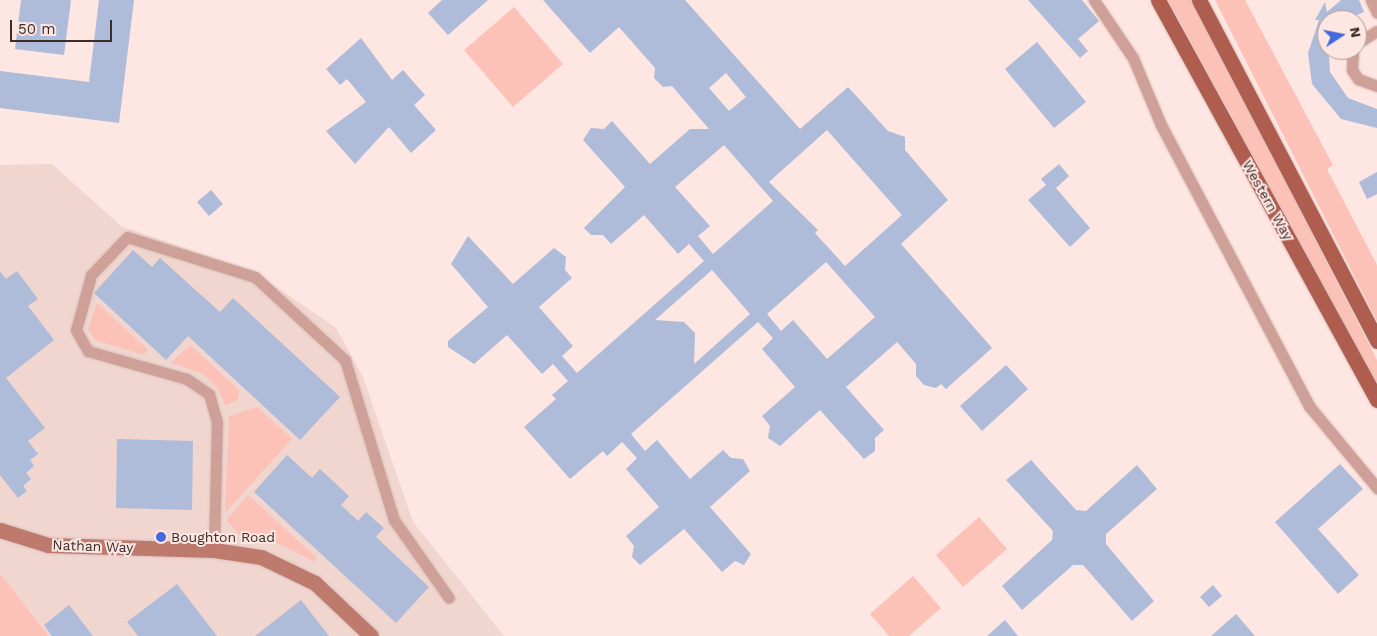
<!DOCTYPE html>
<style>
body{margin:0}
#map{position:relative;width:1377px;height:636px;overflow:hidden;background:#fee6e2;font-family:"Work Sans",sans-serif}
div>[style]{position:absolute}
.built>*{inset:0;background:#f1d5cf}
.green>*{inset:0;background:#fcc2b8}
.building>*{inset:0;background:#aebbd9}
.roads{filter:drop-shadow(0 0 1px #d7c1bd) drop-shadow(0 0 1px #d7c1bd)}
.street>*{height:11px;margin:-5.5px;padding:0 5.5px;transform-origin:5.5px;border-radius:5.5px;background:#cfa097}
.secondary>*{height:15px;margin:-7.5px;padding:0 7.5px;transform-origin:7.5px;border-radius:7.5px;background:#be7a6d}
.primary>*{height:15px;margin:-7.5px;padding:0 7.5px;transform-origin:7.5px;border-radius:7.5px;background:#af5d4f}
.dots>*{width:14px;height:14px;translate:-50% -50%;box-sizing:border-box;border:2px solid #fee6e2;border-radius:50%}
span{translate:-50% -50%;white-space:nowrap;text-align:center;line-height:1.15;-webkit-text-stroke:4px #fee6e2;paint-order:stroke}
.street-label{font-size:14px;color:#3c2d2a}
.poi-label{font-size:14px;color:#3c2d2a}
.left{translate:0 -50%;text-align:left}
.north{position:absolute;left:1317px;top:10px;width:50px;height:50px;box-sizing:border-box;background:#fee6e2;border:1px solid #b09c98;border-radius:50%;rotate:79deg;font-size:14px;font-weight:700;line-height:20px;text-align:center;color:#3c2d2a}
.north::after{content:'';display:block;margin:auto;width:18px;height:22px;background:#426adc;clip-path:polygon(50% 0,100% 100%,50% 72%,0 100%)}
.scale{position:absolute;left:10px;top:20px;width:102px;height:22px;box-sizing:border-box;border:2px solid #3c2d2a;border-top:0;padding-left:6px;font-size:15px;line-height:18px;white-space:nowrap;color:#3c2d2a;-webkit-text-stroke:4px #fee6e2;paint-order:stroke}
</style>
<div id="map">
<div class="built">
<i style="clip-path:polygon(52px 164px,121px 226px,256px 273px,336px 328px,363px 377px,413px 522px,504px 636px,49px 636px,0 573px,0 165px)"></i>
</div>
<div class="green">
<i style="clip-path:polygon(1168px 0,1192px 0,1377px 360px,1377px 384px)"></i>
<i style="clip-path:polygon(1215px 0,1245px 0,1333px 165px,1327px 169px,1377px 265px,1377px 321px)"></i>
<i style="clip-path:polygon(514px 7px,563px 64px,513px 107px,464px 50px)"></i>
<i style="clip-path:polygon(97px 303px,148px 350px,144px 355px,95px 340px,88px 329px)"></i>
<i style="clip-path:polygon(190px 345px,239px 390px,238px 400px,225px 405px,217px 387px,203px 374px,171px 363px)"></i>
<i style="clip-path:polygon(257px 407px,292px 439px,225px 513px,229px 416px)"></i>
<i style="clip-path:polygon(248px 495px,317px 558px,314px 562px,282px 545px,239px 535px,226px 520px)"></i>
<i style="clip-path:polygon(979px 517px,1007px 549px,963px 587px,936px 555px)"></i>
<i style="clip-path:polygon(0 573px,49px 636px,0 636px)"></i>
<i style="clip-path:polygon(913px 576px,941px 608px,909px 636px,889px 636px,870px 614px)"></i>
</div>
<div class="building">
<i style="clip-path:polygon(21px 0,71px 0,64px 55px,15px 49px)"></i>
<i style="clip-path:polygon(99px 0,134px 0,119px 123px,0 108px,0 71px,89px 82px)"></i>
<i style="clip-path:polygon(442px 0,488px 0,448px 35px,428px 13px)"></i>
<i style="clip-path:polygon(evenodd,543px 0,685px 0,800px 129px,848px 87px,888px 131px,905px 137px,905px 150px,948px 200px,901px 244px,992px 348px,946px 389px,941px 384px,936px 388px,924px 385px,916px 376px,916px 364px,897px 342px,846px 387px,884px 430px,875px 438px,875px 451px,864px 459px,820px 410px,780px 446px,768px 438px,770px 426px,762px 416px,795px 387px,762px 349px,773px 338px,758px 322px,631px 434px,645px 451px,657px 440px,690px 479px,723px 450px,731px 458px,743px 459px,750px 471px,710px 507px,751px 554px,744px 565px,735px 561px,722px 572px,684px 529px,640px 565px,632px 557px,634px 546px,626px 536px,659px 507px,626px 469px,637px 458px,622px 442px,607px 456px,603px 451px,570px 479px,524px 427px,556px 399px,552px 395px,568px 381px,553px 364px,542px 374px,507px 335px,474px 364px,448px 347px,448px 341px,488px 307px,451px 264px,468px 236px,513px 284px,554px 248px,566px 257px,565px 270px,572px 278px,539px 307px,573px 346px,562px 356px,577px 373px,704px 261px,689px 244px,678px 254px,644px 215px,611px 244px,603px 235px,591px 235px,584px 228px,625px 187px,583px 140px,591px 128px,604px 129px,612px 121px,650px 164px,690px 129px,709px 129px,672px 86px,663px 87px,654px 78px,655px 68px,619px 27px,590px 53px,543px 0,726px 73px,746px 97px,729px 111px,709px 88px,726px 73px,543px 0,827px 130px,902px 215px,845px 266px,815px 233px,818px 230px,769px 182px,827px 130px,543px 0,724px 145px,773px 201px,713px 254px,698px 236px,710px 226px,675px 187px,724px 145px,543px 0,826px 262px,875px 317px,827px 359px,793px 320px,781px 331px,767px 314px,826px 262px,543px 0,712px 270px,750px 314px,694px 364px,695px 333px,684px 322px,655px 320px,712px 270px)"></i>
<i style="clip-path:polygon(1028px 0,1082px 0,1099px 21px,1078px 39px,1088px 51px,1080px 58px)"></i>
<i style="clip-path:polygon(1341px 0,1359px 0,1364px 12px,1345px 20px,1327px 20px,1330px 72px,1348px 98px,1377px 109px,1377px 128px,1341px 119px,1312px 84px,1308px 53px,1319px 20px,1315px 20px,1325px 2px,1327px 12px)"></i>
<i style="clip-path:polygon(361px 38px,392px 80px,403px 70px,425px 95px,414px 105px,436px 130px,411px 153px,389px 127px,355px 164px,326px 131px,366px 102px,347px 79px,340px 85px,326px 69px)"></i>
<i style="clip-path:polygon(1037px 42px,1086px 102px,1054px 128px,1005px 69px)"></i>
<i style="clip-path:polygon(1059px 164px,1069px 176px,1056px 188px,1090px 228px,1070px 247px,1028px 200px,1046px 185px,1041px 179px)"></i>
<i style="clip-path:polygon(1377px 172px,1377px 194px,1367px 199px,1359px 182px)"></i>
<i style="clip-path:polygon(211px 190px,223px 204px,209px 216px,197px 202px)"></i>
<i style="clip-path:polygon(133px 250px,152px 267px,160px 258px,220px 312px,233px 298px,340px 397px,300px 440px,188px 336px,166px 360px,94px 293px)"></i>
<i style="clip-path:polygon(0 271px,6px 279px,17px 271px,38px 299px,28px 306px,54px 340px,6px 378px,45px 428px,28px 441px,38px 454px,30px 460px,34px 466px,26px 473px,31px 479px,23px 486px,27px 491px,18px 498px,0 475px)"></i>
<i style="clip-path:polygon(1006px 365px,1028px 389px,982px 431px,960px 406px)"></i>
<i style="clip-path:polygon(117px 439px,193px 441px,192px 510px,116px 508px)"></i>
<i style="clip-path:polygon(287px 455px,312px 478px,320px 469px,349px 496px,341px 505px,358px 521px,366px 512px,384px 528px,376px 537px,429px 587px,396px 623px,254px 492px)"></i>
<i style="clip-path:polygon(1031px 460px,1076px 510px,1086px 511px,1137px 465px,1157px 489px,1106px 534px,1106px 544px,1154px 601px,1132px 621px,1083px 565px,1073px 565px,1022px 610px,1002px 586px,1052px 540px,1053px 531px,1006px 480px)"></i>
<i style="clip-path:polygon(1340px 464px,1363px 489px,1318px 529px,1359px 575px,1338px 594px,1275px 522px)"></i>
<i style="clip-path:polygon(177px 584px,217px 636px,138px 636px,127px 622px)"></i>
<i style="clip-path:polygon(1213px 585px,1222px 596px,1209px 607px,1200px 597px)"></i>
<i style="clip-path:polygon(301px 600px,329px 636px,255px 636px)"></i>
<i style="clip-path:polygon(69px 605px,93px 636px,52px 636px,44px 625px)"></i>
<i style="clip-path:polygon(1236px 614px,1255px 636px,1211px 636px)"></i>
<i style="clip-path:polygon(1005px 620px,1018px 636px,987px 636px)"></i>
</div>
<div class="roads">
<div class="street">
<i style="left:1094px;top:0;width:70px;rotate:56.1deg"></i>
<i style="left:1133px;top:58px;width:73px;rotate:67.3deg"></i>
<i style="left:1161px;top:125px;width:318px;rotate:62.2deg"></i>
<i style="left:1309px;top:406px;width:107px;rotate:50.3deg"></i>
<i style="left:1371px;top:0;width:14px;rotate:65deg"></i>
<i style="left:1357px;top:43px;width:23px;rotate:-31deg"></i>
<i style="left:1353px;top:50px;width:20px;rotate:93deg"></i>
<i style="left:1352px;top:70px;width:11px;rotate:56deg"></i>
<i style="left:1358px;top:79px;width:20px;rotate:20deg"></i>
<i style="left:214px;top:550px;width:128px;rotate:-88.7deg"></i>
<i style="left:217px;top:422px;width:29px;rotate:-106deg"></i>
<i style="left:209px;top:394px;width:27px;rotate:-146deg"></i>
<i style="left:187px;top:379px;width:103px;rotate:-164.2deg"></i>
<i style="left:88px;top:351px;width:24px;rotate:-120deg"></i>
<i style="left:76px;top:330px;width:57px;rotate:-74.7deg"></i>
<i style="left:91px;top:275px;width:52px;rotate:-46.5deg"></i>
<i style="left:127px;top:237px;width:134px;rotate:17.4deg"></i>
<i style="left:255px;top:277px;width:122px;rotate:42.7deg"></i>
<i style="left:345px;top:360px;width:167px;rotate:73deg"></i>
<i style="left:394px;top:520px;width:95px;rotate:54.8deg"></i>
</div>
<div class="secondary">
<i style="left:0;top:530px;width:50px;rotate:17.4deg"></i>
<i style="left:48px;top:545px;width:166px;rotate:1.7deg"></i>
<i style="left:214px;top:550px;width:48px;rotate:8.5deg"></i>
<i style="left:261px;top:557px;width:60px;rotate:25.7deg"></i>
<i style="left:315px;top:583px;width:77px;rotate:43.4deg"></i>
</div>
<div class="primary">
<i style="left:1158px;top:0;width:456px;rotate:61.3deg"></i>
<i style="left:1199px;top:0;width:385px;rotate:62.4deg"></i>
</div>
</div>
<div class="dots">
<i style="left:161px;top:537px;background:#426adc"></i>
</div>
<div class="street-label">
<span style="left:1268px;top:200px;rotate:61deg">Western Way</span>
<span style="left:93px;top:546px;rotate:2deg">Nathan Way</span>
</div>
<div class="poi-label">
<span class="left" style="left:171px;top:537px">Boughton Road</span>
</div>
<div class="north">N</div>
<div class="scale">50 m</div>
</div>
